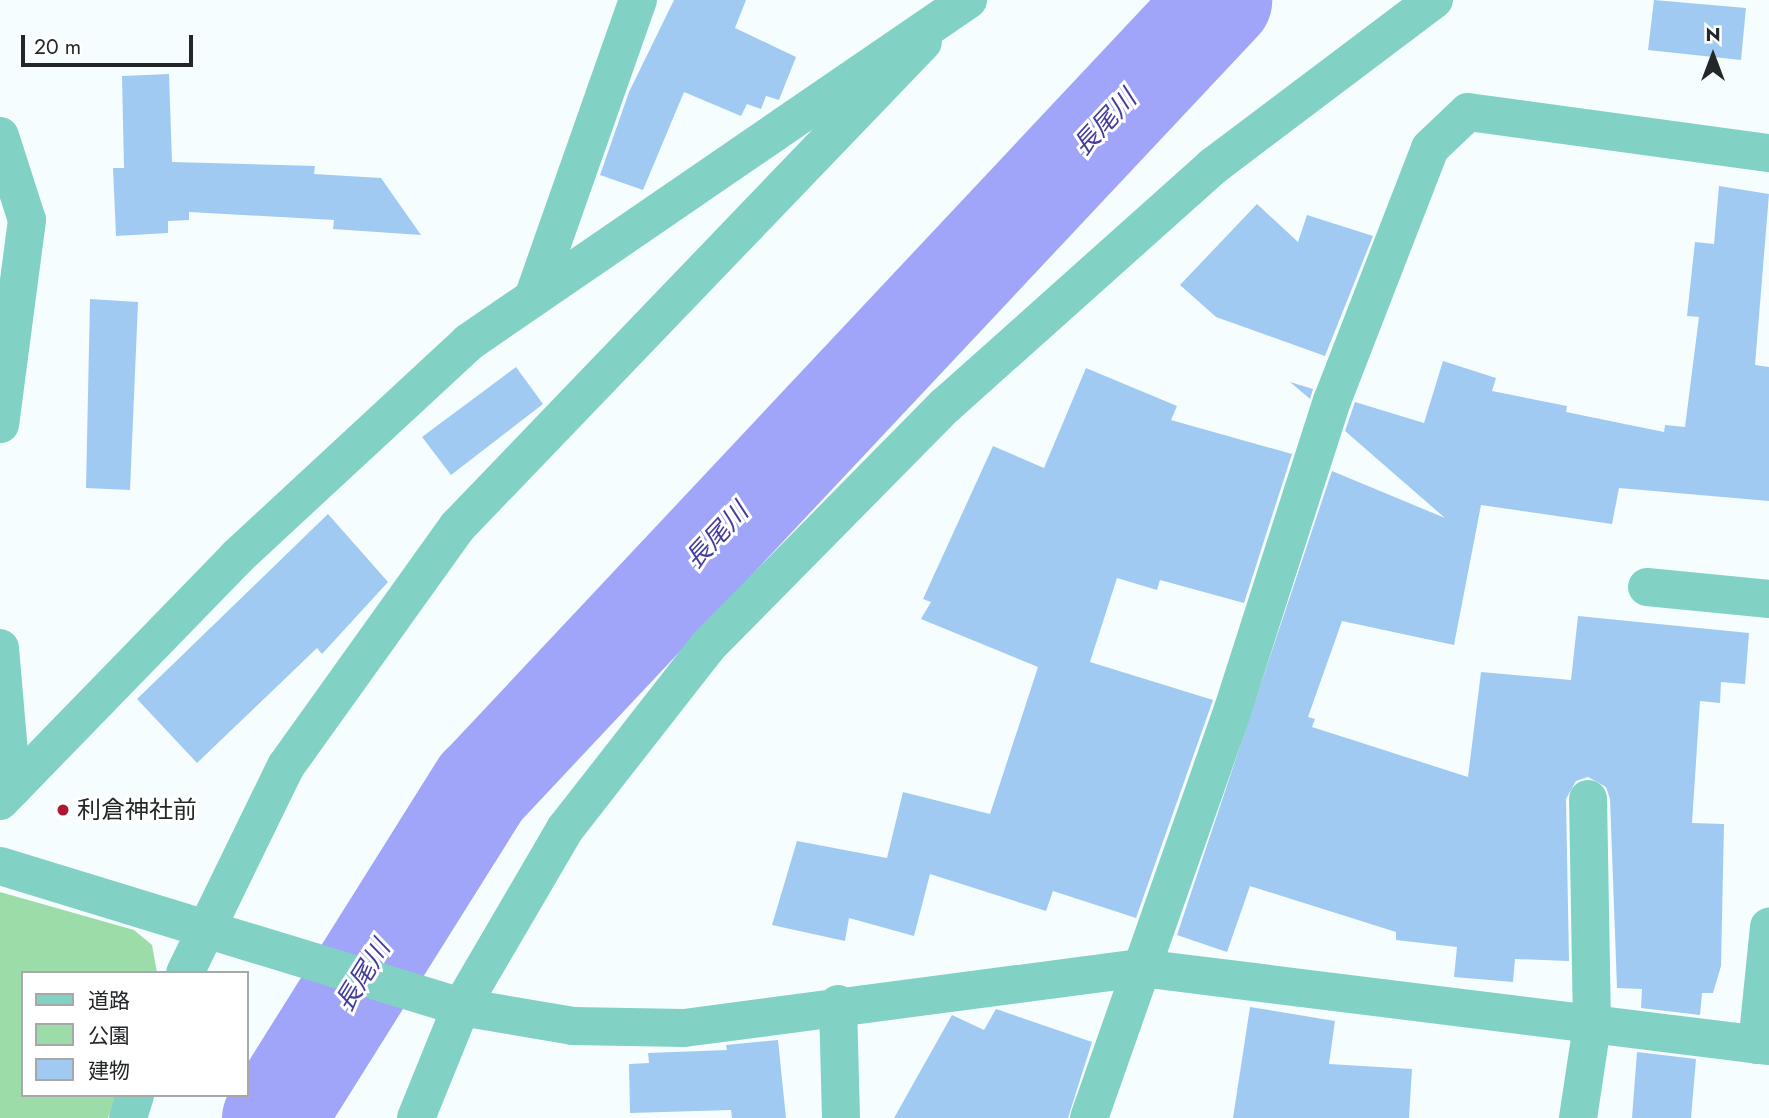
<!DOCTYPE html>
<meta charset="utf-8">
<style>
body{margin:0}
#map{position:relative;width:1769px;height:1118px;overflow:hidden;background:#f6fdff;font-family:Jost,"Noto Sans JP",sans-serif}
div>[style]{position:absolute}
.green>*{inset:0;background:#9cdca9}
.river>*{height:103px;margin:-51.5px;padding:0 51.5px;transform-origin:51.5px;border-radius:51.5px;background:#a1a5f9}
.building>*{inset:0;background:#a1caf3}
.minor>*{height:38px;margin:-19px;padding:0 19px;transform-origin:19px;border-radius:19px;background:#82d1c5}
.tertiary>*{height:38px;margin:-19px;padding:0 19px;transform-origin:19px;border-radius:19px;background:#82d1c5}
.dots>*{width:19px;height:19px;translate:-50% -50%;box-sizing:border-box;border:4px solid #fff;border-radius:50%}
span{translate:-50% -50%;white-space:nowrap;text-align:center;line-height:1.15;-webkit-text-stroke:6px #fff;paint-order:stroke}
.poi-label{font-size:24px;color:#232728}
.left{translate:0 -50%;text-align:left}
.water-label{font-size:26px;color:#433c9b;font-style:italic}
.legend{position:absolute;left:21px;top:971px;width:228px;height:126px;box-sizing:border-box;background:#fff;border:2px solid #a7a9a9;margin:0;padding:9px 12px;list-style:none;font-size:21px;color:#232728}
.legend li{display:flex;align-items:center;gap:14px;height:35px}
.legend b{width:35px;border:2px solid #a7a9a9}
.north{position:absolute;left:1678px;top:21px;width:70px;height:70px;-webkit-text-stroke:5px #fff;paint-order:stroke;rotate:0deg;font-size:19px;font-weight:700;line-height:28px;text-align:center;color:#232728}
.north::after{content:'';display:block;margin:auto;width:24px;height:32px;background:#232728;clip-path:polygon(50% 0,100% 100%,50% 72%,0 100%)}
.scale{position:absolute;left:21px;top:35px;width:172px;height:32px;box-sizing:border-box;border:4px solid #232728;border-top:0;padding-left:9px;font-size:21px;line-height:24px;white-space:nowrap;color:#232728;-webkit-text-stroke:5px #fff;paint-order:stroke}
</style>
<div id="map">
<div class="green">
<i style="clip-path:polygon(0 892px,134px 930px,152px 945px,157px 973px,23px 973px,23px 1095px,116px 1095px,108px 1118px,0 1118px)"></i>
</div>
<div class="river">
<i style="left:273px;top:1118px;width:391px;rotate:-57.9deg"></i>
<i style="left:481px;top:787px;width:1080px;rotate:-46.8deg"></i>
</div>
<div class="building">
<i style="clip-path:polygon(674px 0,746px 0,735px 28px,796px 57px,779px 100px,766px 96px,761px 109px,747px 104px,741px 116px,684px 92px,643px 190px,600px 175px,629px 92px)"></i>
<i style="clip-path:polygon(1654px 0,1746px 8px,1741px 60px,1648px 50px)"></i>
<i style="clip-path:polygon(169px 74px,172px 162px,315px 166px,314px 174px,381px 178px,421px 235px,333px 229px,334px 220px,189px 212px,189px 220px,168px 221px,168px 233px,116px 236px,113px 168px,124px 168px,122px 76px)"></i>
<i style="clip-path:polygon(1719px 186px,1769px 194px,1755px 365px,1769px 367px,1769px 501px,1619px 488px,1612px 524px,1481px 505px,1454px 645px,1342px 621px,1308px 717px,1315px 719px,1312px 727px,1468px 777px,1481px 672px,1571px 680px,1578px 616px,1749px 633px,1745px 684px,1721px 682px,1720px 703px,1700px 701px,1692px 823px,1724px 824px,1721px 966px,1713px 993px,1702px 993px,1700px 1015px,1641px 1008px,1642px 989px,1617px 988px,1610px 799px,1606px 787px,1588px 777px,1576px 781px,1566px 799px,1569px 961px,1515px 959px,1513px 982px,1454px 977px,1457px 947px,1396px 940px,1396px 932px,1250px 886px,1227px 952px,1177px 935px,1332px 471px,1445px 518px,1345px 431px,1355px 402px,1424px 423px,1443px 361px,1496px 378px,1492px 391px,1567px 406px,1566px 412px,1664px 432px,1665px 425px,1685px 427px,1699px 317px,1687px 316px,1695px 242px,1714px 244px)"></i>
<i style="clip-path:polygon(1257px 204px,1298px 242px,1307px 215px,1373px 236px,1325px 356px,1216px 317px,1180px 285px)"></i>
<i style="clip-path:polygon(90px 299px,138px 302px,130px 490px,86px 488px)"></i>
<i style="clip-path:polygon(516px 367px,543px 404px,451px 475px,422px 437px)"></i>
<i style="clip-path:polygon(1086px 368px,1177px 406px,1171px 420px,1292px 454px,1244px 603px,1160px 580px,1157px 590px,1117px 578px,1090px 662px,1213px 700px,1136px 918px,1053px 891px,1046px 911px,930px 874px,914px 936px,849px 918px,845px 941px,772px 925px,797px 841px,887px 858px,903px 792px,990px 814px,1038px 667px,921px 619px,931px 602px,923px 599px,993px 446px,1044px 468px)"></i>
<i style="clip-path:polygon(1290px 382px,1313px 389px,1310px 399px)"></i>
<i style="clip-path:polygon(328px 514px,388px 582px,322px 654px,317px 648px,197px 763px,137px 699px)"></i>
<i style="clip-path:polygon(1250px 1007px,1335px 1021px,1329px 1064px,1412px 1069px,1409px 1118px,1233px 1118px)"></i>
<i style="clip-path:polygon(996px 1009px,1092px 1042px,1068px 1118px,894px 1118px,952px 1015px,984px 1030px)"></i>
<i style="clip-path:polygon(778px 1040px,786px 1118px,732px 1118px,731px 1110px,630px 1113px,629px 1064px,649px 1063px,648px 1053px,727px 1050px,726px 1045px)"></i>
<i style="clip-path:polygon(1637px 1052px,1696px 1059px,1691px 1118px,1632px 1118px)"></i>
</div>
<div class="minor">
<i style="left:0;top:136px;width:88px;rotate:72.2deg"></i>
<i style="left:27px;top:220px;width:206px;rotate:97.5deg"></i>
<i style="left:533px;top:298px;width:316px;rotate:-70.6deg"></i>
<i style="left:1647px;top:587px;width:123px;rotate:5.6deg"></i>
<i style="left:0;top:648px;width:141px;rotate:85.1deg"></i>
<i style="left:0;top:866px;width:482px;rotate:17deg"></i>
<i style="left:461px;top:1007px;width:114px;rotate:9.6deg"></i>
<i style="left:573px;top:1026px;width:111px;rotate:1deg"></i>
<i style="left:684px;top:1028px;width:461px;rotate:-7.5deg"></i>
<i style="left:1141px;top:968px;width:633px;rotate:7.08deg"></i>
<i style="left:185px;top:973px;width:230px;rotate:-64deg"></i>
<i style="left:286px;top:766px;width:295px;rotate:-54.4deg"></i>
<i style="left:458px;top:526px;width:671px;rotate:-46.15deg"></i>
<i style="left:838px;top:1004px;width:114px;rotate:88.5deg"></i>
<i style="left:1757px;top:1045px;width:119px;rotate:-84.2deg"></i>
<i style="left:128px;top:1118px;width:24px;rotate:-73deg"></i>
<i style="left:416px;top:1118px;width:120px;rotate:-67.9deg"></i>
<i style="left:461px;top:1007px;width:206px;rotate:-59.7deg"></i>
<i style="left:565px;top:829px;width:231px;rotate:-52deg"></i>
<i style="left:707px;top:647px;width:340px;rotate:-45.4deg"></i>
<i style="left:946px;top:405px;width:357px;rotate:-41.8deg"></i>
<i style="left:1212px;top:167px;width:278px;rotate:-37deg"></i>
<i style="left:1089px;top:1118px;width:430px;rotate:-70.6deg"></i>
<i style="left:1232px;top:712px;width:327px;rotate:-72.2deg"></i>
<i style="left:1332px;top:401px;width:271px;rotate:-68.8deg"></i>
<i style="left:1430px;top:148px;width:52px;rotate:-43.5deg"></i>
<i style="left:1468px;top:112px;width:304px;rotate:7.8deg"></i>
<i style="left:1578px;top:1118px;width:94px;rotate:-81.4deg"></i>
<i style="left:1592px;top:1025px;width:226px;rotate:-91deg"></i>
</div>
<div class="tertiary">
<i style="left:0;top:801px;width:340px;rotate:-45.8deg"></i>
<i style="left:237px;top:557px;width:316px;rotate:-42.8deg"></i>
<i style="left:469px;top:342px;width:605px;rotate:-34.43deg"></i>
</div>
<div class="dots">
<i style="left:63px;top:810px;background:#ad1832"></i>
</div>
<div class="poi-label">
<span class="left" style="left:77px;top:810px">利倉神社前</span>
</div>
<div class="water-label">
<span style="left:1105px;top:123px;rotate:-47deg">長尾川</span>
<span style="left:717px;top:536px;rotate:-47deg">長尾川</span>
<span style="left:363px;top:976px;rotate:-58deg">長尾川</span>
</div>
<ul class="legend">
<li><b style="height:9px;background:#82d1c5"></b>道路</li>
<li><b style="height:19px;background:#9cdca9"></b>公園</li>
<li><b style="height:19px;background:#a1caf3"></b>建物</li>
</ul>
<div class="north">N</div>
<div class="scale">20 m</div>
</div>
